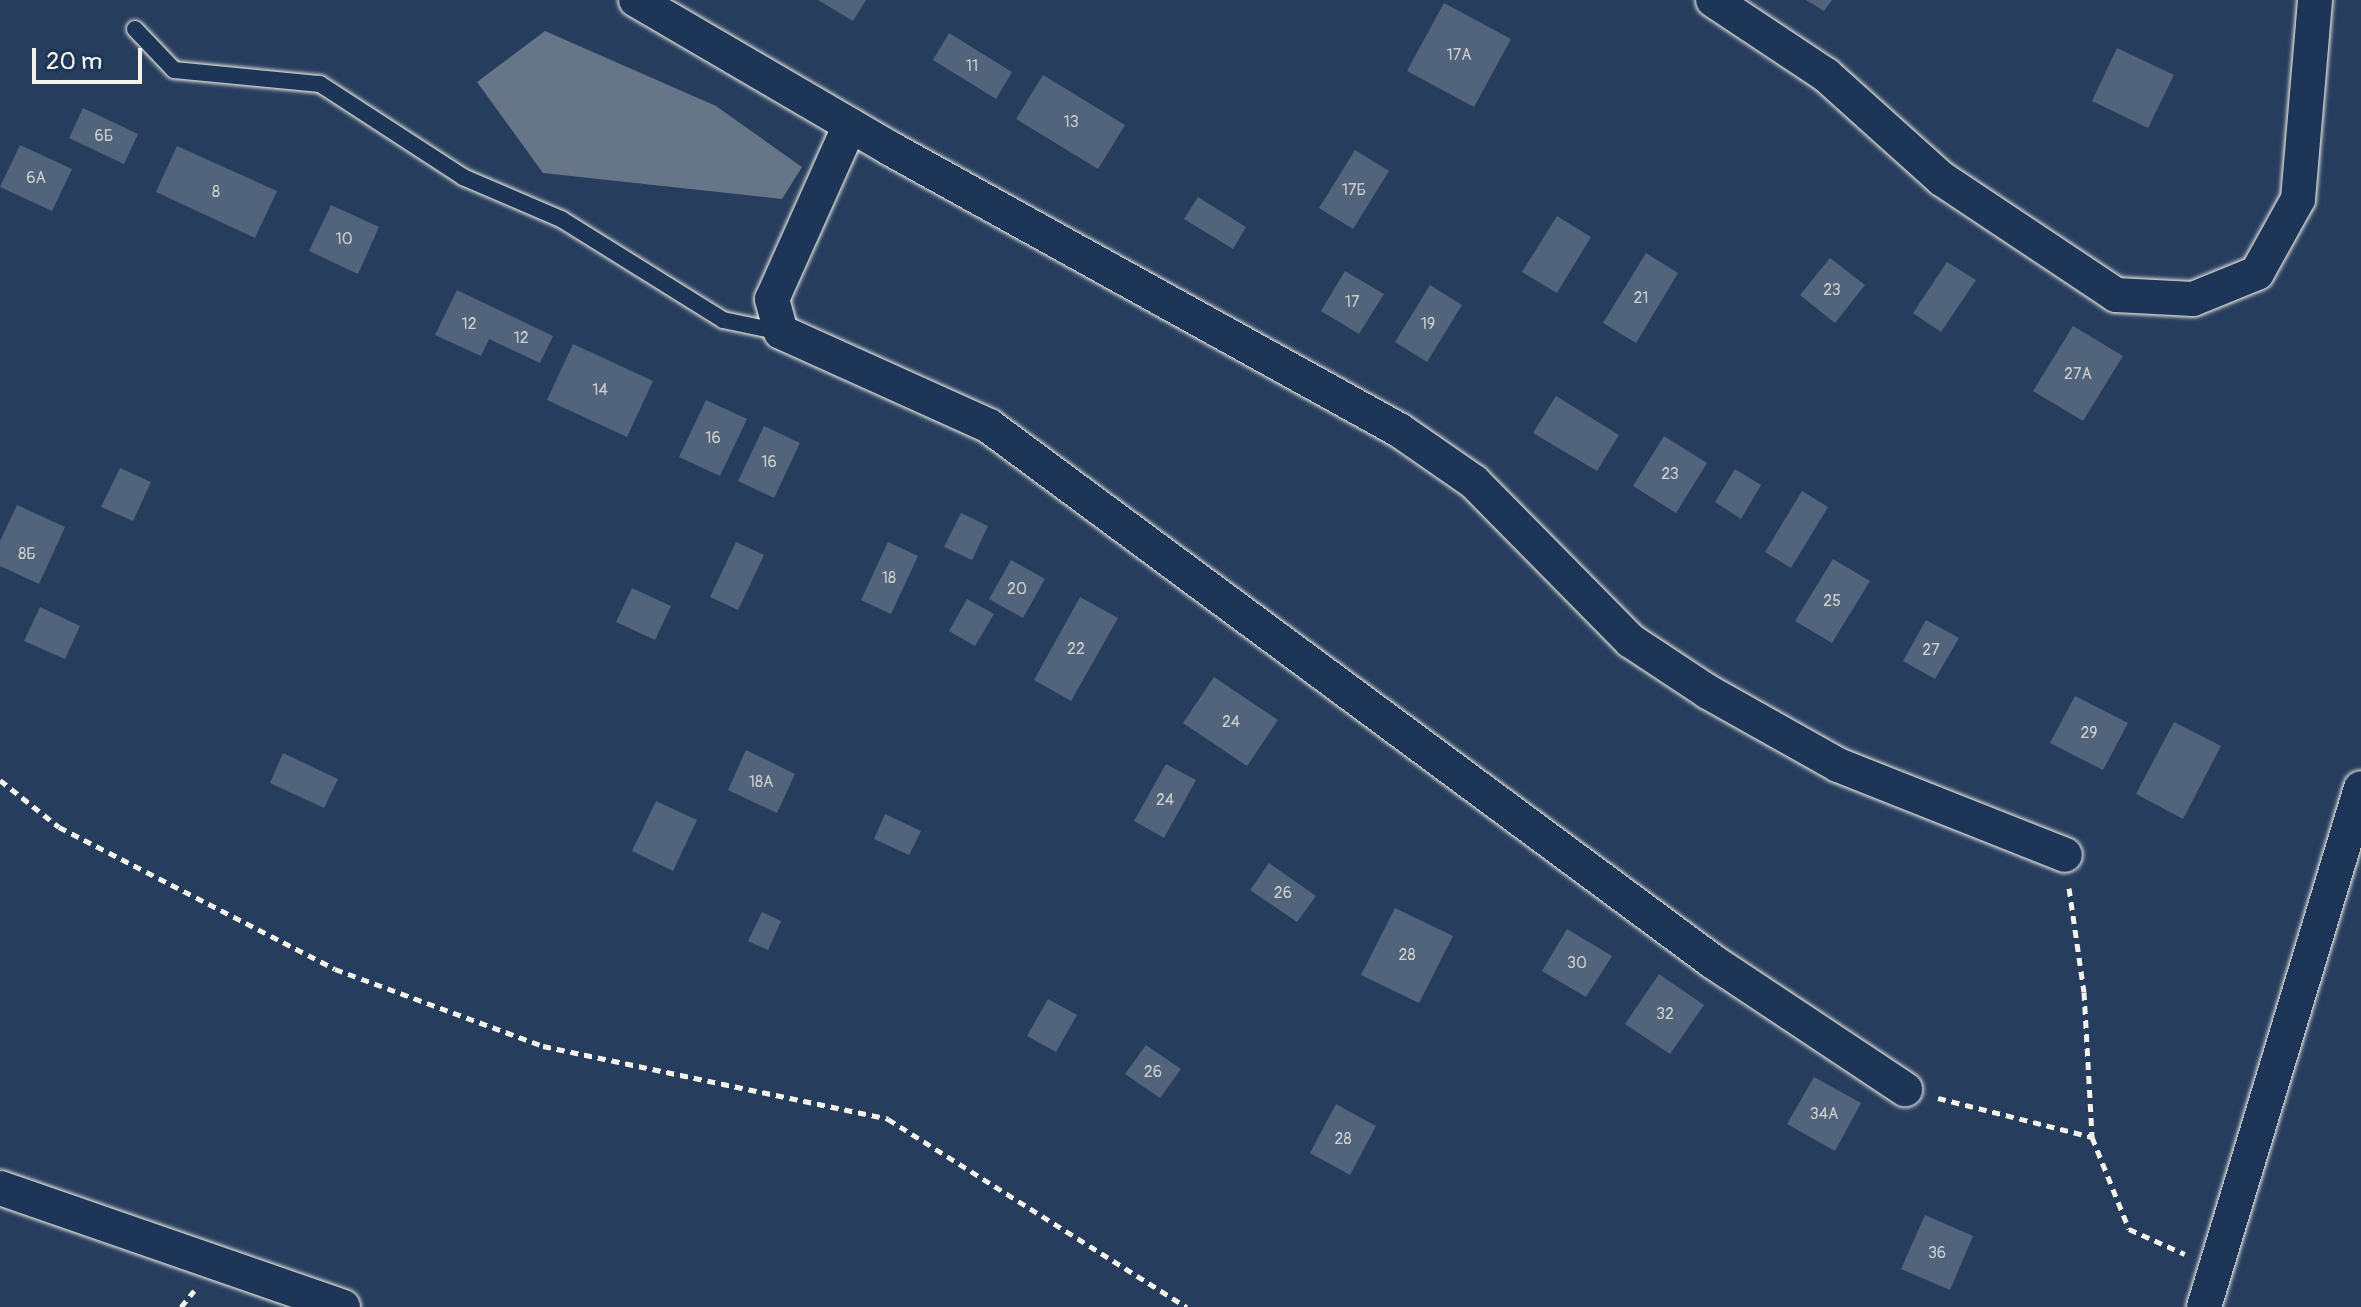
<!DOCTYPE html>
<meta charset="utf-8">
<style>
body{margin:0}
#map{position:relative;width:2361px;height:1307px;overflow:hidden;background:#263d5d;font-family:Pangolin,sans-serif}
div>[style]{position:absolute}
.water>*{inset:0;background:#677588}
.building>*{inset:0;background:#52647b}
.path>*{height:5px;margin-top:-2.5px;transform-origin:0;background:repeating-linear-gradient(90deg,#f4f1e8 0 8px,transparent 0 14px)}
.roads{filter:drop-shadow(0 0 2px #f4f1e8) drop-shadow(0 0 2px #f4f1e8)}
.service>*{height:16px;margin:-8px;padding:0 8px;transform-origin:8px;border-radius:8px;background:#1d3557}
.minor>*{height:34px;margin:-17px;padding:0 17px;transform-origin:17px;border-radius:17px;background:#1d3557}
span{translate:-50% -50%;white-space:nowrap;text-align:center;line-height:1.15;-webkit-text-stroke:6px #1d3557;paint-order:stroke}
.number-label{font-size:16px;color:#cccecd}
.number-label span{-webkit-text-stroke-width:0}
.scale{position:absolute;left:32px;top:48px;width:110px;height:36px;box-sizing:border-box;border:4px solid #f4f1e8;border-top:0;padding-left:10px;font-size:24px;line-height:28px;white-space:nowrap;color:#f4f1e8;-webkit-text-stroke:6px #1d3557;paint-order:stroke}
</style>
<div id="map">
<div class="water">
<i style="clip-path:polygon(545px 31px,716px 106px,802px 167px,782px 199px,543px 173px,477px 82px)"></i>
</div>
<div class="building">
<i style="clip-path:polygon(818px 0,866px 0,853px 21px)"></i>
<i style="clip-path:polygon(1806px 0,1832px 0,1824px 11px)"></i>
<i style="clip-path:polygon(1444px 3px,1511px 39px,1474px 107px,1407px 71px)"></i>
<i style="clip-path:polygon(949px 33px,1012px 72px,996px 99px,933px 60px)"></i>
<i style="clip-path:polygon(2117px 48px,2174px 75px,2148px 128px,2092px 101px)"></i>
<i style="clip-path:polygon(1043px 75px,1125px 125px,1098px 169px,1016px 119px)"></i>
<i style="clip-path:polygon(83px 108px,138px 134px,124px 164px,69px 138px)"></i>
<i style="clip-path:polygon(20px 145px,72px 169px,52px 211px,0 187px)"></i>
<i style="clip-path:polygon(177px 146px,277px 191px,255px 238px,156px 192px)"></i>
<i style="clip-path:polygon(1355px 150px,1389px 171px,1353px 229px,1319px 208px)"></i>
<i style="clip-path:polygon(1198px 197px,1246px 227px,1233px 249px,1184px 219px)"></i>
<i style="clip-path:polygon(331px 205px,379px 227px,358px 274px,309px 251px)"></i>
<i style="clip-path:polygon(1557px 216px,1591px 237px,1557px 293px,1522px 272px)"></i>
<i style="clip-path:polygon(1646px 253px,1678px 273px,1636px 343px,1603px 323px)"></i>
<i style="clip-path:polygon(1830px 258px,1865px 285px,1835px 323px,1800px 295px)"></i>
<i style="clip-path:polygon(1947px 262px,1976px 280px,1941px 332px,1913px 313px)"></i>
<i style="clip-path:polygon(1345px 271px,1384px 294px,1359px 334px,1321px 311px)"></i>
<i style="clip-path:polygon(1430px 285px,1462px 305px,1427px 362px,1395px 342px)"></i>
<i style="clip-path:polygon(457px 290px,553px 336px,540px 363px,489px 339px,481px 356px,435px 335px)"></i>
<i style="clip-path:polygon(2073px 326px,2123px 356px,2083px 421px,2033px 391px)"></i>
<i style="clip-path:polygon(573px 344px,653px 381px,627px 437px,547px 400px)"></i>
<i style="clip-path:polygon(1556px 396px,1619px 435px,1597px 471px,1533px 433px)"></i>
<i style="clip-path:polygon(706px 400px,747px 419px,720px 476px,679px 457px)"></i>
<i style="clip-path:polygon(764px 426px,800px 443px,774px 498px,738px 481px)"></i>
<i style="clip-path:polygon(1664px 436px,1707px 463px,1676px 513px,1633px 486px)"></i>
<i style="clip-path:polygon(120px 468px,151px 482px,133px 521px,101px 507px)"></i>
<i style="clip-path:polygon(1735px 469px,1761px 485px,1741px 519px,1715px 502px)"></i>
<i style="clip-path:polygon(1802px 491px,1828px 507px,1791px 568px,1765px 552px)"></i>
<i style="clip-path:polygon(17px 505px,65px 527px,39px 584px,0 566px,0 541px)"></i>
<i style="clip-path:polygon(961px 513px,988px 526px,972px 560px,944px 547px)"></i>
<i style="clip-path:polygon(736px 542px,764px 555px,738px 610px,710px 597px)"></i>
<i style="clip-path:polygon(888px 542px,918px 556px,891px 614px,861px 600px)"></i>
<i style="clip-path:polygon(1833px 559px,1870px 581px,1832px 643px,1795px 621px)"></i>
<i style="clip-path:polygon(1011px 560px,1045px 579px,1023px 618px,989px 599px)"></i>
<i style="clip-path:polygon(632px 588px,671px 606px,655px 640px,616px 622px)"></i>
<i style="clip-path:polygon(1080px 597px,1118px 618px,1071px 701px,1034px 680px)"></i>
<i style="clip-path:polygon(967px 599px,994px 614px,975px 646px,949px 631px)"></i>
<i style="clip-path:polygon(40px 607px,80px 626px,65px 659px,24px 641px)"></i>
<i style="clip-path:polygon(1926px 620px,1959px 638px,1935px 679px,1903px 661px)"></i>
<i style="clip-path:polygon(1214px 677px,1278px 720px,1247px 766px,1183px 723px)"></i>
<i style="clip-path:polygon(2075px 696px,2128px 723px,2103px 770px,2050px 743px)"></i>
<i style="clip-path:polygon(2174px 722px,2221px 746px,2183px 819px,2136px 794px)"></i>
<i style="clip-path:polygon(746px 750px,795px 774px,777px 813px,728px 790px)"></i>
<i style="clip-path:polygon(283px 753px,338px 779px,324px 808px,270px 783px)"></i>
<i style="clip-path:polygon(1166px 764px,1196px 780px,1164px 838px,1134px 821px)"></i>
<i style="clip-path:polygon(656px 801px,697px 820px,673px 871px,632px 851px)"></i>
<i style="clip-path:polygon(885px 814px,921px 831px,909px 855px,874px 839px)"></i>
<i style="clip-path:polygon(1269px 863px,1316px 896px,1297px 922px,1250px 890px)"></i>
<i style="clip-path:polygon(1395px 908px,1453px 936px,1419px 1003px,1361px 975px)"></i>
<i style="clip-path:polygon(762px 912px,781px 921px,768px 950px,748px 941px)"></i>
<i style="clip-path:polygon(1567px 929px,1612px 956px,1586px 997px,1542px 971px)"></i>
<i style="clip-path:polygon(1659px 974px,1704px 1005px,1670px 1054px,1625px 1024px)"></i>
<i style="clip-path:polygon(1048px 999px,1077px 1015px,1056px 1052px,1027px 1036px)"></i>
<i style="clip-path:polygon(1146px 1045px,1181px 1069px,1160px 1098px,1125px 1074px)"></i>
<i style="clip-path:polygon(1814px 1077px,1861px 1103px,1835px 1151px,1787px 1124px)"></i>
<i style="clip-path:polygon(1336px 1104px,1376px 1126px,1350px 1175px,1310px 1153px)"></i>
<i style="clip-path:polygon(1925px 1215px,1973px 1236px,1950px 1290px,1901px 1269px)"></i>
</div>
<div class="path">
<i style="left:0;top:780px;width:75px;rotate:38.5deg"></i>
<i style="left:59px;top:827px;width:310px;rotate:27.2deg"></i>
<i style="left:335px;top:969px;width:222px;rotate:20.3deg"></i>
<i style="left:543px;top:1046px;width:353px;rotate:11.9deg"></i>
<i style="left:888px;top:1119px;width:353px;rotate:32.2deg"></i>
<i style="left:2069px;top:888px;width:105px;rotate:81.8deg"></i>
<i style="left:2084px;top:992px;width:145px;rotate:86.8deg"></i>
<i style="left:2092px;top:1137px;width:99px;rotate:68.1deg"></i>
<i style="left:2129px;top:1229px;width:61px;rotate:24.1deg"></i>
<i style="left:1938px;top:1098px;width:159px;rotate:14.2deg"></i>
<i style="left:181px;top:1307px;width:21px;rotate:-51deg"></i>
</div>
<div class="roads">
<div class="service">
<i style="left:135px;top:29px;width:57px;rotate:46.4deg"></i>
<i style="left:174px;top:70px;width:147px;rotate:5.5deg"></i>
<i style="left:320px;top:84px;width:171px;rotate:33deg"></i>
<i style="left:463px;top:177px;width:107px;rotate:23.2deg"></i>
<i style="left:561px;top:219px;width:191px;rotate:31.9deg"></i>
<i style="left:723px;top:320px;width:59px;rotate:11.7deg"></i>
</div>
<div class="minor">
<i style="left:636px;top:0;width:295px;rotate:30.3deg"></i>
<i style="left:891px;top:149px;width:581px;rotate:28.95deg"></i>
<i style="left:1399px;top:430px;width:91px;rotate:34.7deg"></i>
<i style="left:1474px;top:482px;width:223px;rotate:45.4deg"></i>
<i style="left:1631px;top:641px;width:92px;rotate:33.5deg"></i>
<i style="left:1708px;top:692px;width:149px;rotate:29.3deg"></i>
<i style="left:1838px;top:765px;width:244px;rotate:21.6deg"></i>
<i style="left:1713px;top:0;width:136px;rotate:33.6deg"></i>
<i style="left:1826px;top:75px;width:156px;rotate:41.9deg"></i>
<i style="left:1942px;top:179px;width:209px;rotate:33.7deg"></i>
<i style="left:2116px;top:295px;width:77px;rotate:3deg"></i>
<i style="left:2193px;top:299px;width:69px;rotate:-22.1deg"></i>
<i style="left:2257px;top:273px;width:85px;rotate:-61deg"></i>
<i style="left:2298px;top:199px;width:200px;rotate:-85.1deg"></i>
<i style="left:850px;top:125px;width:191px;rotate:114.1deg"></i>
<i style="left:772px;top:299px;width:34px;rotate:75deg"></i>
<i style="left:781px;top:332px;width:228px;rotate:24.3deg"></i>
<i style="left:989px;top:426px;width:899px;rotate:36.5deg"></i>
<i style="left:1712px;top:961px;width:232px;rotate:33.6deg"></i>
<i style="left:0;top:1188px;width:363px;rotate:19.1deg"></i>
<i style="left:2204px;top:1307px;width:542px;rotate:-73.17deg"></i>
</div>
</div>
<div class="number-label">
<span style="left:1459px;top:55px">17А</span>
<span style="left:972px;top:66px">11</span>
<span style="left:1071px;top:122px">13</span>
<span style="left:104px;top:136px">6Б</span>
<span style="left:36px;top:178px">6А</span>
<span style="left:1354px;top:190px">17Б</span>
<span style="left:216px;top:192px">8</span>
<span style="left:344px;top:239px">10</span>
<span style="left:1832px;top:290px">23</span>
<span style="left:1641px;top:298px">21</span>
<span style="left:1352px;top:302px">17</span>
<span style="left:469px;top:324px">12</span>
<span style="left:1428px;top:324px">19</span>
<span style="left:521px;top:338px">12</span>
<span style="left:2078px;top:374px">27А</span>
<span style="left:600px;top:390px">14</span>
<span style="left:713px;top:438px">16</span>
<span style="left:769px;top:462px">16</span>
<span style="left:1670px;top:474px">23</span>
<span style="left:27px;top:554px">8Б</span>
<span style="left:889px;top:578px">18</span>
<span style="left:1017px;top:589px">20</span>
<span style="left:1832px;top:601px">25</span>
<span style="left:1076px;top:649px">22</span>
<span style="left:1931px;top:650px">27</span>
<span style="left:1231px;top:722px">24</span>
<span style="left:2089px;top:733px">29</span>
<span style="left:761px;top:782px">18А</span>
<span style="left:1165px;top:800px">24</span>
<span style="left:1283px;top:893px">26</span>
<span style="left:1407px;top:955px">28</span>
<span style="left:1577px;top:963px">30</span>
<span style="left:1665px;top:1014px">32</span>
<span style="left:1153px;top:1072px">26</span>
<span style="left:1824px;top:1114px">34А</span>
<span style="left:1343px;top:1139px">28</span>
<span style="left:1937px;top:1253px">36</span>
</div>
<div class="scale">20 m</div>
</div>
